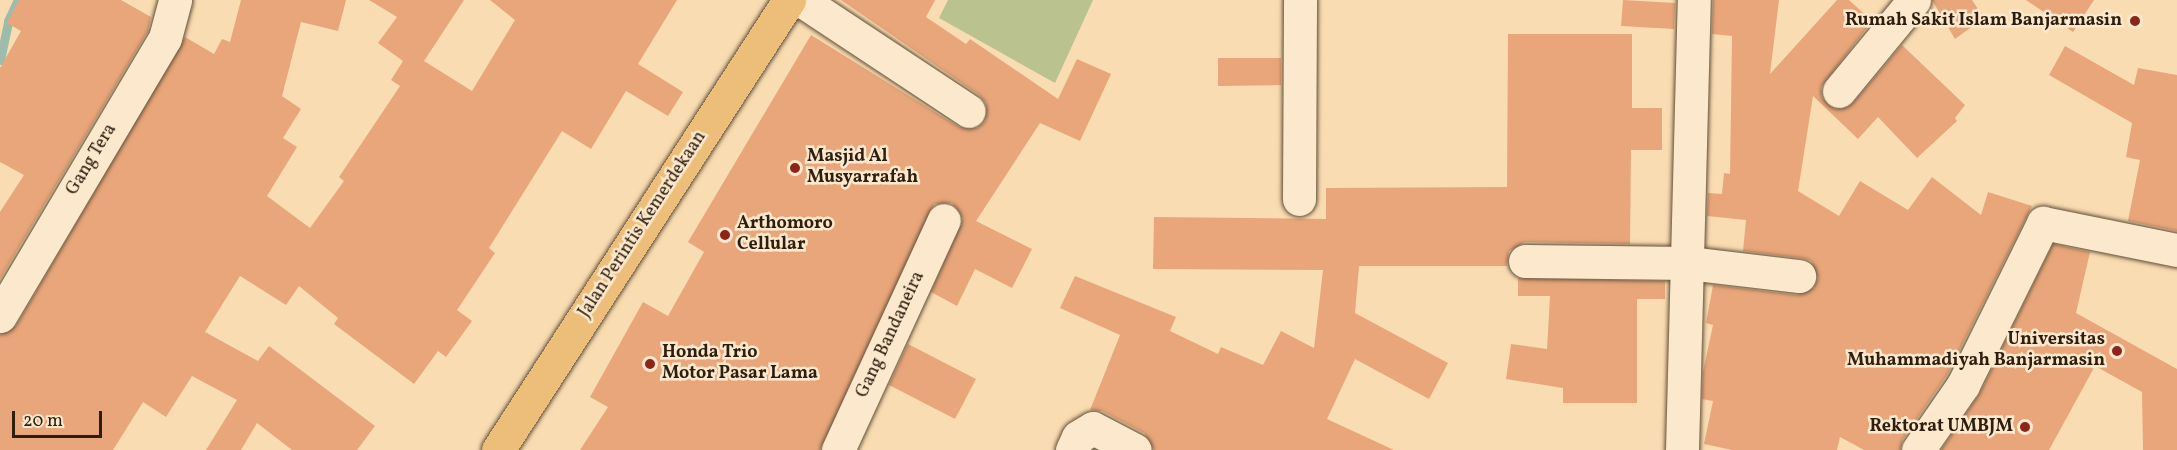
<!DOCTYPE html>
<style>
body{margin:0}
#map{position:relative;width:2177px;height:450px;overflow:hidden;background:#fadcb2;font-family:Vollkorn,serif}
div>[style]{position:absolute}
.green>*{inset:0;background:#bac28f}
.stream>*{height:9px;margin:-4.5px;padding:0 4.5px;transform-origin:4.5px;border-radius:4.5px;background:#9ebcab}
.building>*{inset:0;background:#e9a67b}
.roads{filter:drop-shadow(0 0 2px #604e38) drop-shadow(0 0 2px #604e38)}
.minor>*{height:33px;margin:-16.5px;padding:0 16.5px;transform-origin:16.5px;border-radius:16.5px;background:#fce8cd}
.major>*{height:33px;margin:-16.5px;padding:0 16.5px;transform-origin:16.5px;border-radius:16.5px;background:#edbe79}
.dots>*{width:16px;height:16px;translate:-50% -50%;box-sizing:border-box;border:3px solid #fce8cd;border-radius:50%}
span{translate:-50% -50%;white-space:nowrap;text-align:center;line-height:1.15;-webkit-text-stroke:5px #fce8cd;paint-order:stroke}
.poi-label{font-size:18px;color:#2d1e0f;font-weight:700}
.right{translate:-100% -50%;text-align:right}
.left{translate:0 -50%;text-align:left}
.street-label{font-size:18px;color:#2d1e0f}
.scale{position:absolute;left:12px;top:411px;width:90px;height:27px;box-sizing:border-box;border:3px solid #2d1e0f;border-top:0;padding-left:8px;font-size:18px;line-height:21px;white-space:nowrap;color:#2d1e0f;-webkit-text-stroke:4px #fce8cd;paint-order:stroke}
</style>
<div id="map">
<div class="green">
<i style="clip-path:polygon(948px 0,1093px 0,1055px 83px,939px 18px)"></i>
</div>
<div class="stream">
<i style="left:0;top:60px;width:40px;rotate:-78deg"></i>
<i style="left:8px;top:21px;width:23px;rotate:-65deg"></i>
</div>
<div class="building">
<i style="clip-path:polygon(19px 0,121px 0,151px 17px,148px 31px,0 279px,0 212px,24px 175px,0 162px,0 68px,21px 31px,7px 23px)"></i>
<i style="clip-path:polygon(241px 0,346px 0,338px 31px,301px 22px,282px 96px,301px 109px,283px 138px,297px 147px,267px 196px,310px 228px,344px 181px,339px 177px,400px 86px,391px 80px,403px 61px,378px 43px,397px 17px,369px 0,464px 0,424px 61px,472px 91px,515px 20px,490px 0,677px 0,638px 64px,683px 92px,668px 116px,626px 91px,591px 149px,562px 131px,489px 248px,495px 253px,457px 310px,472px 321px,446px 357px,438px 351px,414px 384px,334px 324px,338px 318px,299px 286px,286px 305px,240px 276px,205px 332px,258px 361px,269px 346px,375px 426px,357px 450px,292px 450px,257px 423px,241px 450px,206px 450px,237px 400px,192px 376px,166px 417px,143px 402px,113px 450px,0 450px,0 335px,16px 326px,185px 37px,214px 54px,222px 39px,230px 42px)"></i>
<i style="clip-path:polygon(841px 0,935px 0,926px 17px,966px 44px,970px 39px,1058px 99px,1077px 59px,1111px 74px,1080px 141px,1040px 123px,976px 221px,1032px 249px,1012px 288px,975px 269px,957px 306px,931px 292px,963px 219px,952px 203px,934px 204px,820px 450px,580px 450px,608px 407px,590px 397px,643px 302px,668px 316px,704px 252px,688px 242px,811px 35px,959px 127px,977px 128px,985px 121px,986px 103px,979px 95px)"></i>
<i style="clip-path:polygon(1623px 0,1675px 3px,1674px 29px,1621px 26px)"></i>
<i style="clip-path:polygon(1713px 0,1779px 0,1770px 74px,1837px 0,1849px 0,1872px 21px,1821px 87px,1822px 98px,1835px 109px,1853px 103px,1902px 45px,1965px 105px,1955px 118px,1957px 121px,1917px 158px,1878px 117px,1858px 139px,1813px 96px,1798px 191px,1839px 216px,1860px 181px,1908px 210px,1932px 177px,1981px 215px,1988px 192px,2032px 206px,1947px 375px,1903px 439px,1900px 450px,1864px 450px,1840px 437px,1837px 450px,1732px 450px,1704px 444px,1713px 401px,1702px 399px,1703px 372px,1713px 325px,1706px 323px,1713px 285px,1797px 295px,1814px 288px,1818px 278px,1811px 261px,1802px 258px,1743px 251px,1746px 220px,1707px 216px,1708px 193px,1722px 194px,1724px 173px,1730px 174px,1732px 36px,1712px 34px)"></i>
<i style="clip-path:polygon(1932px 0,1972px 0,1984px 18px,1955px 39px)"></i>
<i style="clip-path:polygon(2026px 0,2094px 0,2073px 32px)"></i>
<i style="clip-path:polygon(1508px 34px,1632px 34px,1632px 108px,1662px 108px,1662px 150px,1631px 150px,1630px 244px,1525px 242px,1509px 251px,1507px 266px,1359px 266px,1355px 313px,1448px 363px,1429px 399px,1355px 359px,1327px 419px,1394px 450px,1154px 450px,1144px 433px,1102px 411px,1090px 410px,1120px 335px,1060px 308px,1075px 276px,1176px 317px,1170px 331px,1218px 354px,1221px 347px,1263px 365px,1281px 331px,1314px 348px,1323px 270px,1153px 269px,1154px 217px,1326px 219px,1326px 188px,1507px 187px)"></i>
<i style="clip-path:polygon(2065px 46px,2134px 85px,2138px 68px,2177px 75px,2177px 231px,2128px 221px,2140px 160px,2126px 157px,2132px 123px,2049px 75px)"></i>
<i style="clip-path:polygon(1218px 58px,1281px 58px,1281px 85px,1218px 86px)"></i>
<i style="clip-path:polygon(2053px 244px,2090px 252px,2076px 313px,2177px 369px,2177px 450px,2143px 450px,2142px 392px,2095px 366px,2049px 450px,1941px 450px,1980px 393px)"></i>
<i style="clip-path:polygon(1518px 278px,1665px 281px,1665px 299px,1637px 299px,1637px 403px,1563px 403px,1563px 388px,1506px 379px,1511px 344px,1547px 349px,1550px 296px,1518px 296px)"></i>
<i style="clip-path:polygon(908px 344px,976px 379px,955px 419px,889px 385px)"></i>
</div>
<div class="roads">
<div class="minor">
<i style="left:801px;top:0;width:201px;rotate:33.5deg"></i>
<i style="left:1839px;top:91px;width:118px;rotate:-50.5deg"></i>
<i style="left:1299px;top:199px;width:199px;rotate:-89.7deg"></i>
<i style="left:1525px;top:261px;width:163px;rotate:0.7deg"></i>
<i style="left:1688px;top:263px;width:112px;rotate:6.7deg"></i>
<i style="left:0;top:316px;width:323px;rotate:-59.3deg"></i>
<i style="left:165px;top:38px;width:39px;rotate:-75deg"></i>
<i style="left:838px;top:450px;width:253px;rotate:-65.3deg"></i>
<i style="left:1072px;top:450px;width:14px;rotate:-65deg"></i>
<i style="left:1078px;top:437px;width:17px;rotate:-31deg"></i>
<i style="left:1093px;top:428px;width:47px;rotate:27.6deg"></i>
<i style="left:1682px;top:450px;width:450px;rotate:-88.5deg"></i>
<i style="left:1918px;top:450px;width:79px;rotate:-55.3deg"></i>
<i style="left:1963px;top:385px;width:181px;rotate:-63.7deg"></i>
<i style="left:2043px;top:223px;width:137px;rotate:11.4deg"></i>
</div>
<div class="major">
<i style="left:498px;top:450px;width:536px;rotate:-57.11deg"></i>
</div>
</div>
<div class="dots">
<i style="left:2135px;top:21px;background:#8f2418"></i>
<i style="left:795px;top:168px;background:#8f2418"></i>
<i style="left:725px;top:235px;background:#8f2418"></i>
<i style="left:2117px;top:351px;background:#8f2418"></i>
<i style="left:650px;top:364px;background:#8f2418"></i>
<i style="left:2025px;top:427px;background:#8f2418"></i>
</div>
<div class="poi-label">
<span class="right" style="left:2122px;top:21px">Rumah Sakit Islam Banjarmasin</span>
<span class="left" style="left:807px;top:168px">Masjid Al<br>Musyarrafah</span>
<span class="left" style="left:737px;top:235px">Arthomoro<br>Cellular</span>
<span class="right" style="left:2105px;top:351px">Universitas<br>Muhammadiyah Banjarmasin</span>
<span class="left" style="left:662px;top:364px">Honda Trio<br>Motor Pasar Lama</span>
<span class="right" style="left:2013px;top:427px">Rektorat UMBJM</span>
</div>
<div class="street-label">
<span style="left:92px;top:160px;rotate:-59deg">Gang Tera</span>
<span style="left:643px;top:225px;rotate:-57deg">Jalan Perintis Kemerdekaan</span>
<span style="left:891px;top:335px;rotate:-65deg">Gang Bandaneira</span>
</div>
<div class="scale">20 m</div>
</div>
